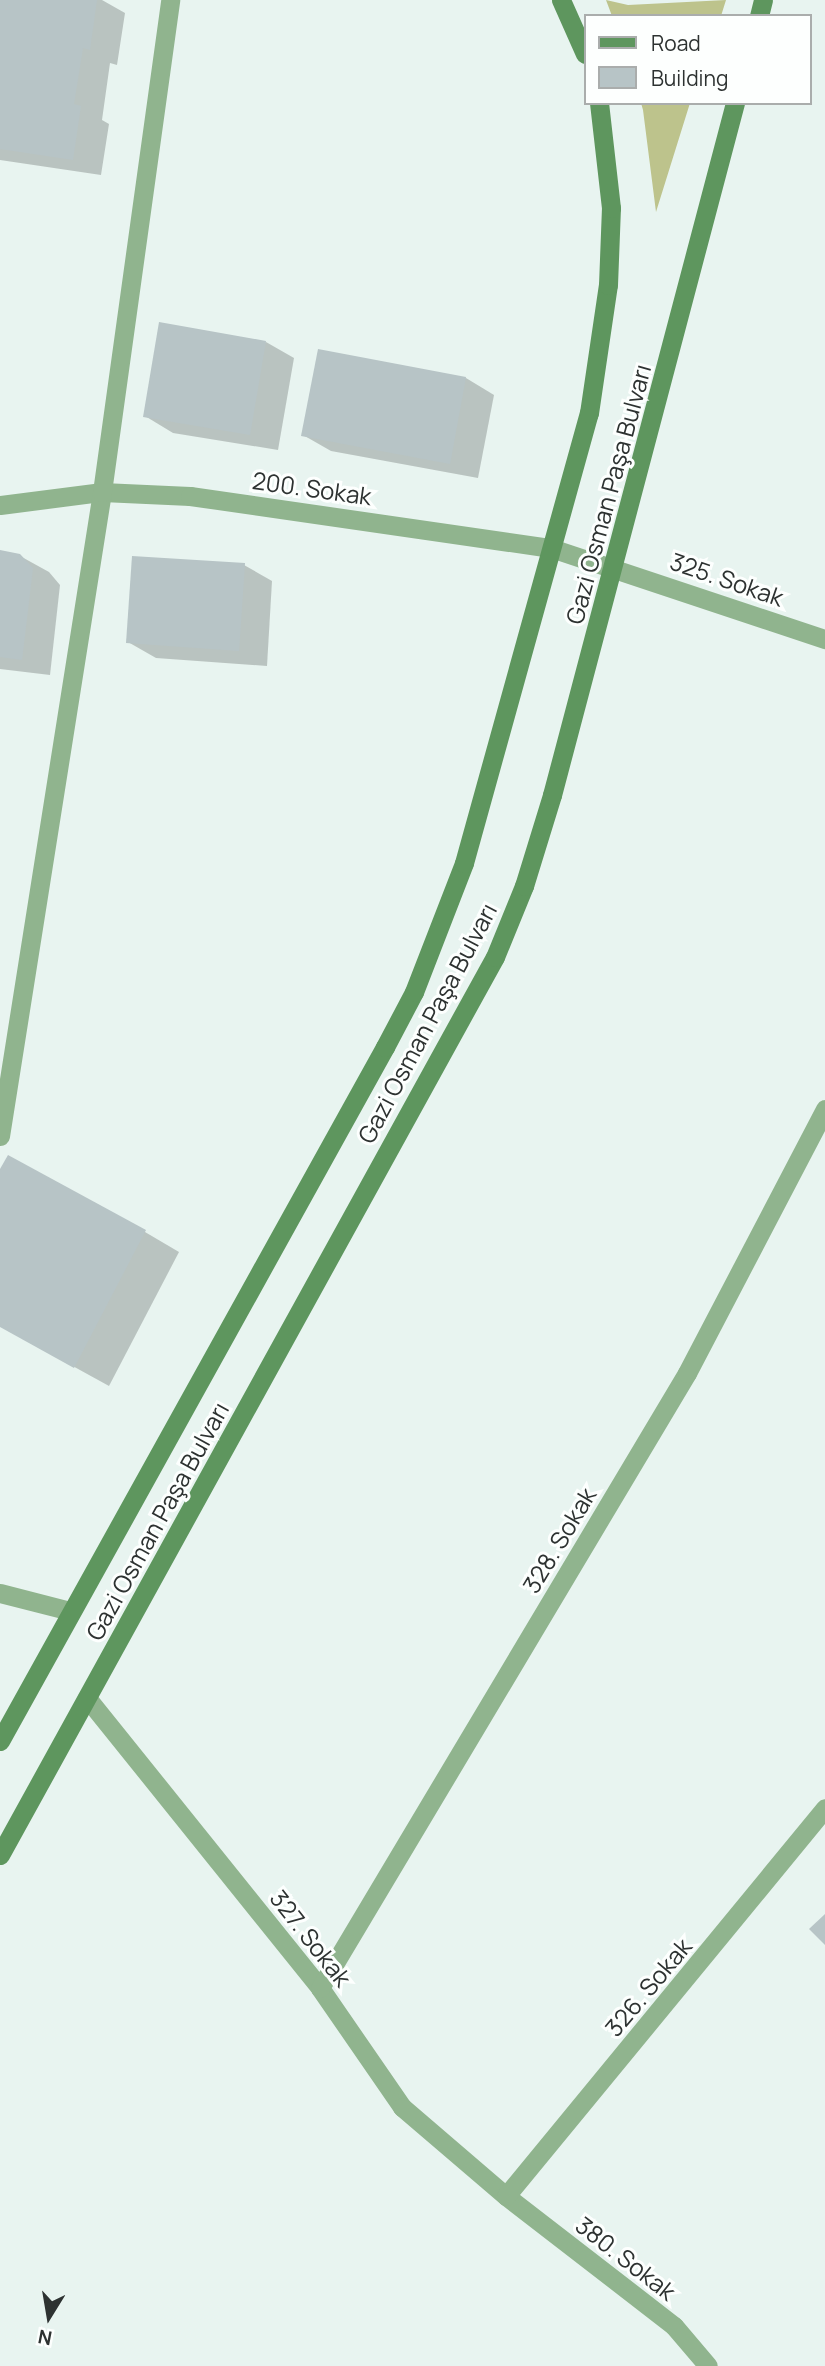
<!DOCTYPE html>
<meta charset="utf-8">
<style>
body{margin:0}
#map{position:relative;width:825px;height:2366px;overflow:hidden;background:#e8f4f0;font-family:Manrope,sans-serif}
div>[style]{position:absolute}
.green>*{inset:0;background:#bdc38c}
.shadow>*{inset:0;background:#0003}
.building>*{inset:0;background:#b7c4c6}
.minor>*{height:19px;margin:-9.5px;padding:0 9.5px;transform-origin:9.5px;border-radius:9.5px;background:#90b48e}
.secondary>*{height:19px;margin:-9.5px;padding:0 9.5px;transform-origin:9.5px;border-radius:9.5px;background:#5e965e}
span{translate:-50% -50%;white-space:nowrap;text-align:center;line-height:1.15;-webkit-text-stroke:6px #fdfffe;paint-order:stroke}
.street-label{font-size:24px;color:#2d3231}
.legend{position:absolute;left:584px;top:14px;width:228px;height:91px;box-sizing:border-box;background:#fdfffe;border:2px solid #aaadac;margin:0;padding:9px 12px;list-style:none;font-size:21px;color:#2d3231}
.legend li{display:flex;align-items:center;gap:14px;height:35px}
.legend b{width:35px;border:2px solid #aaadac}
.north{position:absolute;left:14px;top:2282px;width:70px;height:70px;-webkit-text-stroke:5px #fdfffe;paint-order:stroke;rotate:191deg;font-size:19px;font-weight:700;line-height:28px;text-align:center;color:#2d3231}
.north::after{content:'';display:block;margin:auto;width:24px;height:32px;background:#2d3231;clip-path:polygon(50% 0,100% 100%,50% 72%,0 100%)}
</style>
<div id="map">
<div class="green">
<i style="clip-path:polygon(606px 0,628px 5px,726px 0,721px 16px,612px 16px)"></i>
<i style="clip-path:polygon(641px 103px,690px 103px,656px 212px,643px 110px)"></i>
</div>
<div class="shadow">
<i style="clip-path:polygon(0 0,102px 0,125px 13px,117px 65px,110px 63px,102px 120px,109px 124px,101px 175px,0 160px)"></i>
<i style="clip-path:polygon(266px 342px,294px 358px,278px 450px,173px 433px,145px 416px)"></i>
<i style="clip-path:polygon(466px 378px,494px 395px,478px 478px,331px 451px,303px 435px)"></i>
<i style="clip-path:polygon(0 552px,20px 556px,49px 572px,60px 585px,50px 675px,0 669px)"></i>
<i style="clip-path:polygon(244px 565px,272px 581px,267px 666px,156px 658px,128px 642px)"></i>
<i style="clip-path:polygon(0 1173px,145px 1232px,179px 1252px,109px 1386px,0 1326px)"></i>
</div>
<div class="building">
<i style="clip-path:polygon(0 0,97px 0,90px 50px,83px 48px,74px 104px,81px 106px,73px 160px,0 149px)"></i>
<i style="clip-path:polygon(159px 322px,266px 341px,250px 435px,143px 417px)"></i>
<i style="clip-path:polygon(318px 349px,466px 377px,450px 464px,301px 436px)"></i>
<i style="clip-path:polygon(0 550px,20px 554px,33px 568px,22px 660px,0 657px)"></i>
<i style="clip-path:polygon(132px 556px,245px 563px,239px 651px,126px 643px)"></i>
<i style="clip-path:polygon(8px 1155px,146px 1230px,74px 1368px,0 1327px,0 1169px)"></i>
<i style="clip-path:polygon(825px 1914px,825px 1945px,809px 1929px)"></i>
</div>
<div class="minor">
<i style="left:0;top:505px;width:103px;rotate:-7.3deg"></i>
<i style="left:102px;top:492px;width:88px;rotate:2.6deg"></i>
<i style="left:190px;top:496px;width:365px;rotate:8.2deg"></i>
<i style="left:551px;top:548px;width:289px;rotate:18.4deg"></i>
<i style="left:0;top:1136px;width:652px;rotate:-81deg"></i>
<i style="left:102px;top:492px;width:497px;rotate:-82.1deg"></i>
<i style="left:0;top:1593px;width:72px;rotate:14.4deg"></i>
<i style="left:87px;top:1698px;width:372px;rotate:51.2deg"></i>
<i style="left:320px;top:1988px;width:145px;rotate:55.4deg"></i>
<i style="left:402px;top:2107px;width:137px;rotate:40.6deg"></i>
<i style="left:506px;top:2196px;width:212px;rotate:37.7deg"></i>
<i style="left:674px;top:2326px;width:52px;rotate:49.6deg"></i>
<i style="left:320px;top:1988px;width:716px;rotate:-59.17deg"></i>
<i style="left:687px;top:1373px;width:298px;rotate:-62.4deg"></i>
<i style="left:506px;top:2196px;width:502px;rotate:-50.57deg"></i>
</div>
<div class="secondary">
<i style="left:561px;top:0;width:59px;rotate:66deg"></i>
<i style="left:759px;top:16px;width:16px;rotate:-76deg"></i>
<i style="left:0;top:1741px;width:794px;rotate:-60.98deg"></i>
<i style="left:385px;top:1047px;width:62px;rotate:-62.2deg"></i>
<i style="left:414px;top:992px;width:138px;rotate:-68.8deg"></i>
<i style="left:464px;top:863px;width:467px;rotate:-74.5deg"></i>
<i style="left:589px;top:413px;width:129px;rotate:-81.6deg"></i>
<i style="left:608px;top:285px;width:77px;rotate:-87.8deg"></i>
<i style="left:611px;top:208px;width:106px;rotate:-96.5deg"></i>
<i style="left:0;top:1855px;width:1025px;rotate:-61.14deg"></i>
<i style="left:495px;top:957px;width:77px;rotate:-67.8deg"></i>
<i style="left:524px;top:886px;width:95px;rotate:-72.9deg"></i>
<i style="left:552px;top:795px;width:716px;rotate:-75.19deg"></i>
</div>
<div class="street-label">
<span style="left:312px;top:488px;rotate:8deg">200. Sokak</span>
<span style="left:608px;top:494px;rotate:-75deg">Gazi Osman Paşa Bulvarı</span>
<span style="left:727px;top:579px;rotate:19deg">325. Sokak</span>
<span style="left:427px;top:1023px;rotate:-62deg">Gazi Osman Paşa Bulvarı</span>
<span style="left:157px;top:1521px;rotate:-61deg">Gazi Osman Paşa Bulvarı</span>
<span style="left:559px;top:1540px;rotate:-59deg">328. Sokak</span>
<span style="left:311px;top:1938px;rotate:52deg">327. Sokak</span>
<span style="left:648px;top:1987px;rotate:-50deg">326. Sokak</span>
<span style="left:626px;top:2258px;rotate:38deg">380. Sokak</span>
</div>
<ul class="legend">
<li><b style="height:9px;background:#5e965e"></b>Road</li>
<li><b style="height:19px;background:#b7c4c6"></b>Building</li>
</ul>
<div class="north">N</div>
</div>
